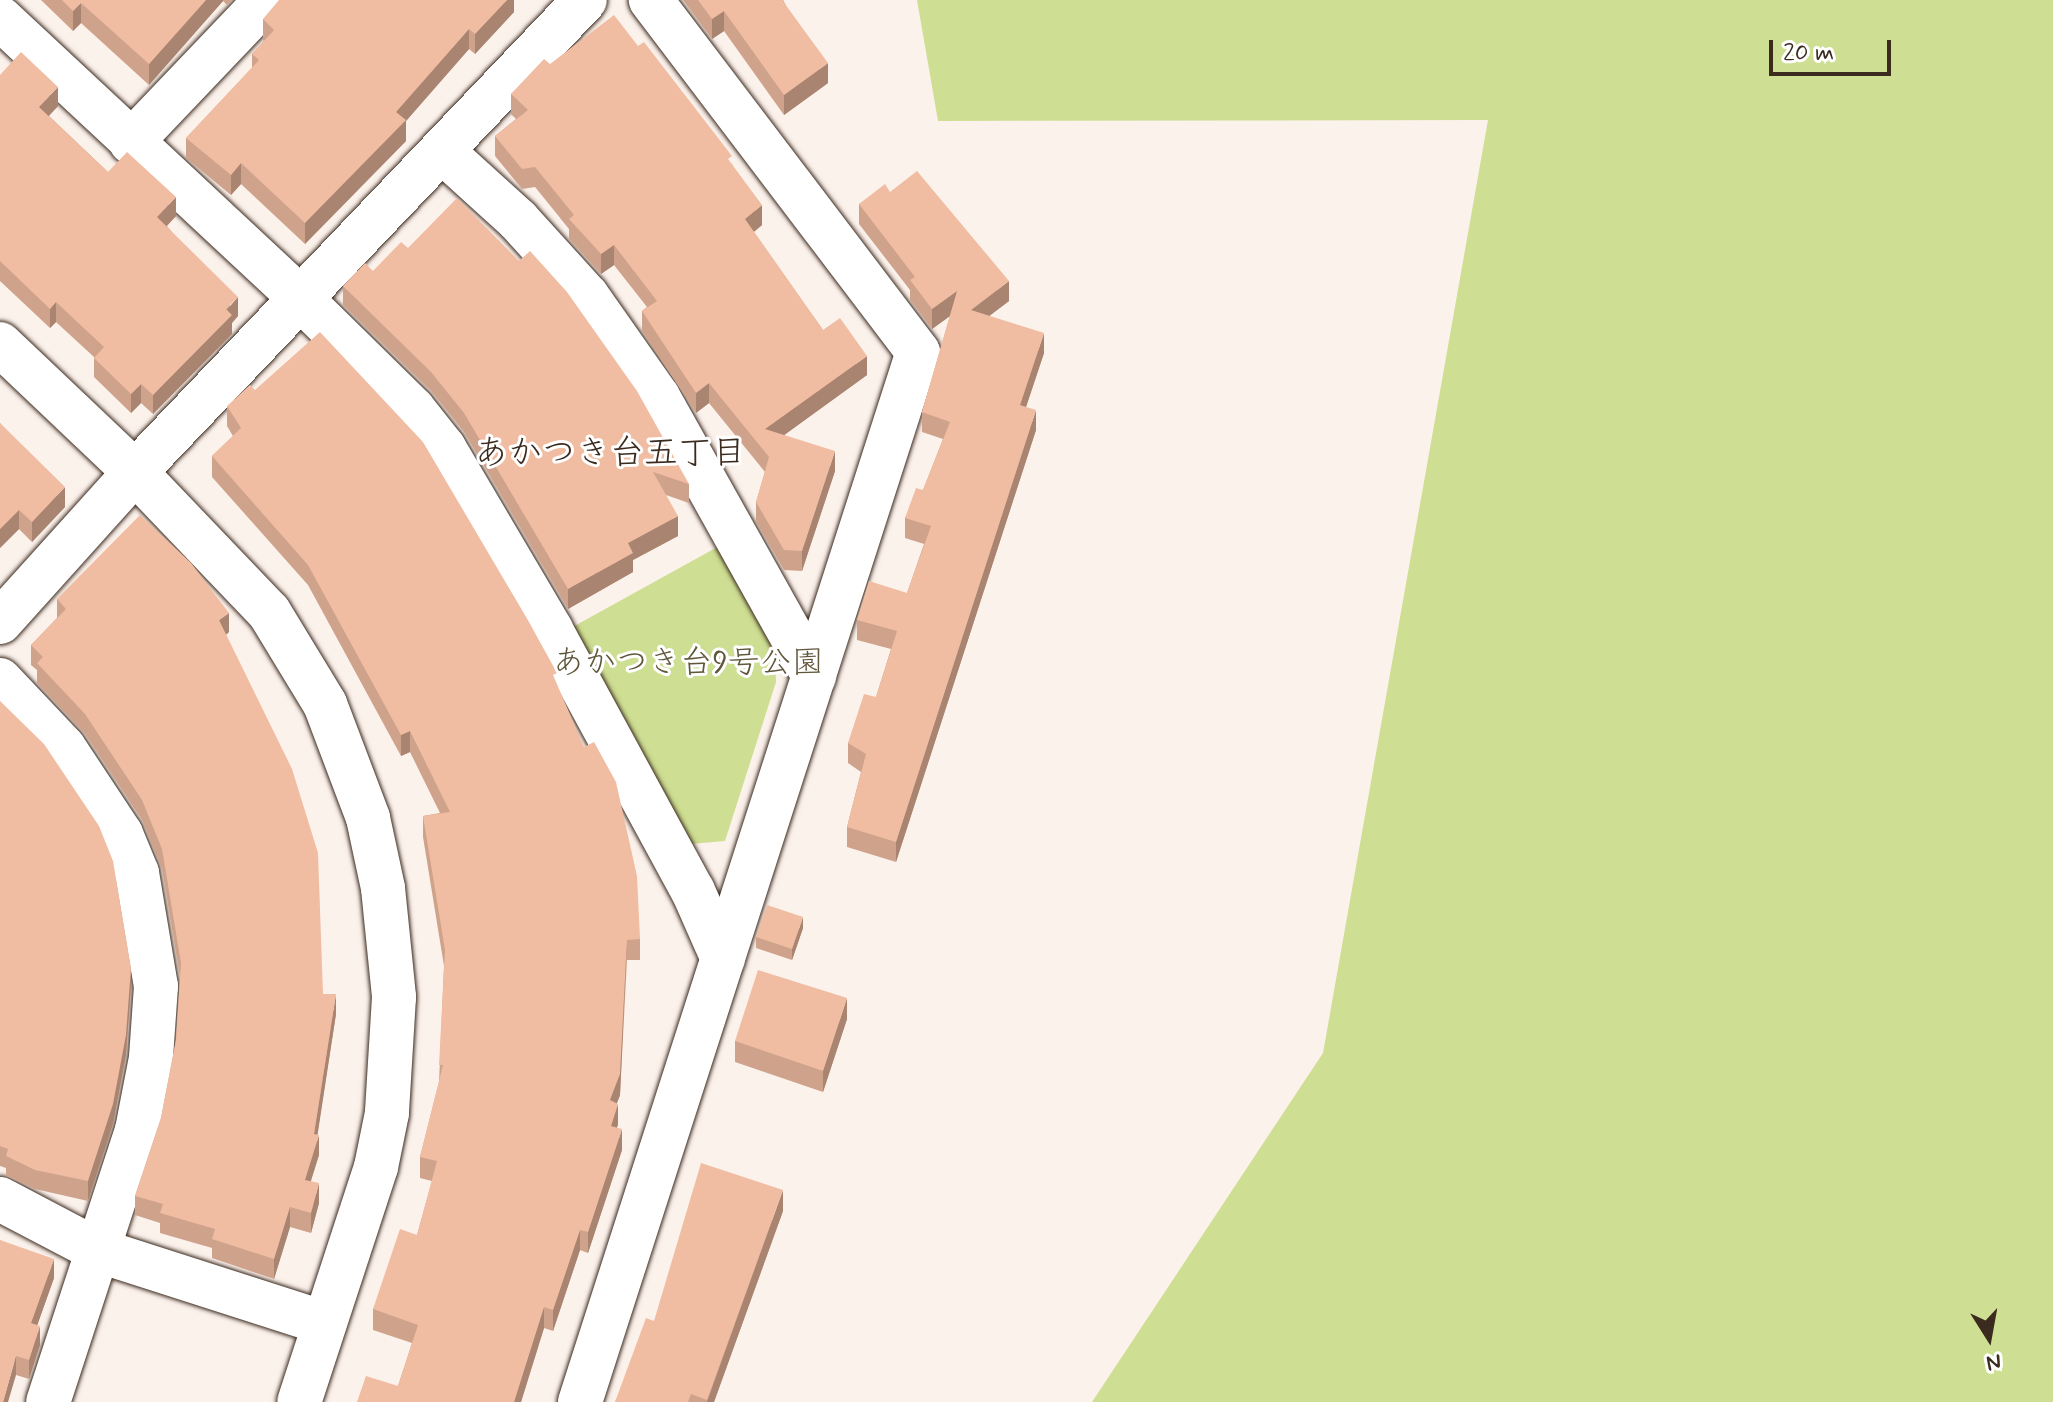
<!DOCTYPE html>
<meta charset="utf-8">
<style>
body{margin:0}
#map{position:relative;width:2053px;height:1402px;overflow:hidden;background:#fcf2ec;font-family:Mynerve,"Klee One",sans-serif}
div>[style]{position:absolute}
.green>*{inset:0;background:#cede92}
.roads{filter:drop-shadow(0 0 2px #3b2a1e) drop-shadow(0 0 2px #3b2a1e)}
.minor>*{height:44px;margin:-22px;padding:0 22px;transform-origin:22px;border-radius:22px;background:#fff}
.wall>*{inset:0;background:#cea28b}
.shaded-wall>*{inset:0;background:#a88471}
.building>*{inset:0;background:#f0bca2}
span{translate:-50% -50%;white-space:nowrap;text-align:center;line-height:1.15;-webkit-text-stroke:6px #fff;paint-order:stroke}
.park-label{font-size:32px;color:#60573b}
.neighbourhood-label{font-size:34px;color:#3b2a1e}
.north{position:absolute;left:1949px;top:1298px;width:80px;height:80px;-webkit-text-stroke:6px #fff;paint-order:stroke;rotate:169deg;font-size:22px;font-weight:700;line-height:32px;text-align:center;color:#3b2a1e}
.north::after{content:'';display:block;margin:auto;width:28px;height:36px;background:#3b2a1e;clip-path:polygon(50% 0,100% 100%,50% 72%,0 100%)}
.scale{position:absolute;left:1769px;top:40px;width:122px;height:36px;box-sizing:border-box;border:4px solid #3b2a1e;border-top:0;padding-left:10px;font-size:24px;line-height:28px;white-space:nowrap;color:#3b2a1e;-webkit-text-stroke:6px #fff;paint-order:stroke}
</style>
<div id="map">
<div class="green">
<i style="clip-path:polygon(917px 0,2053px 0,2053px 1402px,1092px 1402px,1323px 1053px,1488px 120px,938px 121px)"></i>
<i style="clip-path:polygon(721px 545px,774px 640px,776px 682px,725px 841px,690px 844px,569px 629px)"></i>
</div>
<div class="roads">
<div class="minor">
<i style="left:0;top:18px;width:412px;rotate:43deg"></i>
<i style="left:301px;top:299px;width:157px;rotate:44.5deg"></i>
<i style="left:413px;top:409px;width:50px;rotate:51.5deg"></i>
<i style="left:444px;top:448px;width:211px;rotate:59.5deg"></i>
<i style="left:551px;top:630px;width:297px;rotate:61.5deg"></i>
<i style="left:693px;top:891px;width:74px;rotate:66.2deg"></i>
<i style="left:131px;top:142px;width:196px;rotate:-46.4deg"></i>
<i style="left:442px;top:151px;width:103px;rotate:42.2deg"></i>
<i style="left:518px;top:220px;width:103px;rotate:47.8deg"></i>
<i style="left:587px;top:296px;width:123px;rotate:54.9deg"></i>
<i style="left:658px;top:397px;width:320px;rotate:60.8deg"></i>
<i style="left:0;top:344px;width:186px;rotate:43.5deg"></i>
<i style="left:135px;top:472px;width:194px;rotate:46.3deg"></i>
<i style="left:269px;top:612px;width:108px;rotate:58.7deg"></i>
<i style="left:325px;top:704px;width:122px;rotate:69.3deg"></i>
<i style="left:368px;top:818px;width:72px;rotate:77.9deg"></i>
<i style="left:383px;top:888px;width:110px;rotate:84.2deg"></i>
<i style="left:394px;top:997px;width:116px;rotate:93.5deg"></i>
<i style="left:387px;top:1113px;width:55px;rotate:101.5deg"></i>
<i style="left:376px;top:1167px;width:247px;rotate:108.1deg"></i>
<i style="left:0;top:622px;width:202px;rotate:-48deg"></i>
<i style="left:135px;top:472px;width:652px;rotate:-46.37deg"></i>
<i style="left:0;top:680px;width:93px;rotate:46.7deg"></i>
<i style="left:64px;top:748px;width:103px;rotate:56.5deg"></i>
<i style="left:121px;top:834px;width:42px;rotate:67.7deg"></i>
<i style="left:137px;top:873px;width:115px;rotate:80.5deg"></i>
<i style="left:156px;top:986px;width:72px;rotate:94deg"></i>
<i style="left:151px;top:1058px;width:73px;rotate:101deg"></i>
<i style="left:137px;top:1130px;width:286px;rotate:108.1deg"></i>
<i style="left:0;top:1199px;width:110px;rotate:27.7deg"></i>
<i style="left:97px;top:1250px;width:239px;rotate:17.8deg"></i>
<i style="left:580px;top:1402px;width:1103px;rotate:-72.16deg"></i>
<i style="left:918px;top:352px;width:442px;rotate:-127.2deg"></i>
</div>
</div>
<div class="wall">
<i style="clip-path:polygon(41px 0,232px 0,227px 5px,223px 1px,149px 85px,81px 23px,73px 31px)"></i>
<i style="clip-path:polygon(514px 0,514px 12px,475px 54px,469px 49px,406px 121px,406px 141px,305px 244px,241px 184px,231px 195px,186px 158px,186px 138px,252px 68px,252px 54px,264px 41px,263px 40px,263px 19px)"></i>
<i style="clip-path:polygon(683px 0,783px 0,828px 83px,784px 115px,724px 31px,712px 39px)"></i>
<i style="clip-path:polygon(550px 64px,732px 164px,762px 225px,754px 232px,823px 330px,867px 375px,784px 435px,835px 471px,802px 571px,784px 570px,756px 522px,756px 502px,765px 472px,709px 403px,696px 413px,642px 331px,642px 311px,647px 307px,614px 265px,601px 274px,569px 239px,569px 229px,535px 187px,522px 189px,495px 156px,495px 136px,516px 119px,511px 114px,511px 94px)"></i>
<i style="clip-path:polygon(0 75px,58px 106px,49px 116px,108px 172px,176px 216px,167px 226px,238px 316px,232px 323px,232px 334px,153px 414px,141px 403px,131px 413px,94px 377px,94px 357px,56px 322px,50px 328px,0 281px)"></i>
<i style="clip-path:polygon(890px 192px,1009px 301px,989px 316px,1044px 353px,1026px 407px,1036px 430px,896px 862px,847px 847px,847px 827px,861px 772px,848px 763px,848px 743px,876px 697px,891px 649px,857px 640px,857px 620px,907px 593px,924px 544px,905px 538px,905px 518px,923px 490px,943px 439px,922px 432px,922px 412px,950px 316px,932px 329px,910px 300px,910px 290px,859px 224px,859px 204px)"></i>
<i style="clip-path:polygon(408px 248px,689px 484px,689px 503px,666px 495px,678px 536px,633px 560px,633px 572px,568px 609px,464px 432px,431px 391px,343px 305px,343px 286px,373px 271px)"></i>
<i style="clip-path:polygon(227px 406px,557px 685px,640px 939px,640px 960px,627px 960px,620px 1095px,617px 1103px,618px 1124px,617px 1128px,622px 1150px,588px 1253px,580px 1250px,553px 1331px,544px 1328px,521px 1402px,357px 1402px,398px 1386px,412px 1343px,373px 1330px,373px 1309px,417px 1235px,432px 1181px,420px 1178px,420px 1157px,439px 1082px,444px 966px,423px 837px,423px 816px,440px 813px,410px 752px,401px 756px,308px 585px,212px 477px,212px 456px,233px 436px,227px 426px)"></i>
<i style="clip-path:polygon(0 423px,65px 507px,32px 542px,19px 529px,0 548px)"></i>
<i style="clip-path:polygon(57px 599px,229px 632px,226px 635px,323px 994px,336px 1014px,317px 1135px,319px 1155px,311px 1181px,319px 1203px,311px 1233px,290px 1227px,274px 1279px,212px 1258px,212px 1248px,160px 1233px,160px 1223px,135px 1215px,135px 1196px,161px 1118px,176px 1040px,180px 977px,162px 869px,142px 820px,85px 734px,37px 683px,37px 670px,31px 665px,31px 645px,57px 618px)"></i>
<i style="clip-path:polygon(0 701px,131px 987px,126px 1055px,113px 1124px,88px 1201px,35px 1189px,6px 1176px,6px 1168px,0 1166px)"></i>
<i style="clip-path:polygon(803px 928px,792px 960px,756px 948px,756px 937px)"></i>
<i style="clip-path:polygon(847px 1019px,823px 1092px,735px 1062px,735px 1041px)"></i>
<i style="clip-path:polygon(783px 1211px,714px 1402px,615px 1402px,654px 1321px)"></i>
<i style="clip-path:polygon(0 1240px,54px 1278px,37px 1325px,40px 1345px,29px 1379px,16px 1375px)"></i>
</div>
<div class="shaded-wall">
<i style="clip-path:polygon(206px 0,223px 0,223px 1px,149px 85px,149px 64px)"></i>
<i style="clip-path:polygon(507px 0,514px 0,514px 12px,475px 54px,475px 34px)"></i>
<i style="clip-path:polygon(81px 3px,81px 23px,73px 31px,73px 11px)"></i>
<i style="clip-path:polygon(724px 11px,724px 31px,712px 39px,712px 19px)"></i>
<i style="clip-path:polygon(469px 29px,469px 49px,406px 121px,406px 141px,305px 244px,305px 223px,396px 112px)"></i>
<i style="clip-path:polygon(828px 63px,828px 83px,784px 115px,784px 95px)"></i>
<i style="clip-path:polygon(58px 87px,58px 106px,39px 126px,39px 107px)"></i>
<i style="clip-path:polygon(241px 163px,241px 184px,231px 195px,231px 175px)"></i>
<i style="clip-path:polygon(176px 197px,176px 216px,157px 236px,157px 217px)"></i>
<i style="clip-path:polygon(762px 205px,762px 225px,745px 239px,745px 219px)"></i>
<i style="clip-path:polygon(614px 245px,614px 265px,601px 274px,601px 254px)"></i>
<i style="clip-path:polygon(1009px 281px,1009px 301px,971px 330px,971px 310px)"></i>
<i style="clip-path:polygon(957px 291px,957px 311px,932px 329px,932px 309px)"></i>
<i style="clip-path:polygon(238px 297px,238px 316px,232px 323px,232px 334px,153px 414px,153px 395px)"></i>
<i style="clip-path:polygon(56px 302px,56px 322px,50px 328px,50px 309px)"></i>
<i style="clip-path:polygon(1044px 333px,1044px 353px,1020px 425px,1020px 405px)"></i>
<i style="clip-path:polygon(867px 356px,867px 375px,765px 449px,765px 429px)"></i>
<i style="clip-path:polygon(709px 383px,709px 403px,696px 413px,696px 393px)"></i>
<i style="clip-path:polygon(141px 384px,141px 403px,131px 413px,131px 394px)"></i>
<i style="clip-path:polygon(1036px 410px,1036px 430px,896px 862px,896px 842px)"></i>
<i style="clip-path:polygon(835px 451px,835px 471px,802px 571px,802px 551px)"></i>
<i style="clip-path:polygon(65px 487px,65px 507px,32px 542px,32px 522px)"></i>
<i style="clip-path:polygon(19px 510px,19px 529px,0 548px,0 529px)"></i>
<i style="clip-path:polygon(678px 516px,678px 536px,633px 560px,633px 572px,568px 609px,568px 589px,628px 543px)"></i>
<i style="clip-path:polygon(229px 613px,229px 632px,219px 640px,219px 620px)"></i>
<i style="clip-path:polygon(410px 731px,410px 752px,401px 756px,401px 735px)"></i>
<i style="clip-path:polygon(803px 917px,803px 928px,792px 960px,792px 949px)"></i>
<i style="clip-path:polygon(627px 940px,620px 1095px,610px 1121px,610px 1100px)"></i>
<i style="clip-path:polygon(131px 968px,131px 987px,126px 1055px,113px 1124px,88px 1201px,88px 1181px)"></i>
<i style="clip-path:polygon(336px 994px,336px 1014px,316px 1145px,319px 1135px,319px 1155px,305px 1199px,305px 1180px,314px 1134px)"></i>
<i style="clip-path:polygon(847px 998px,847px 1019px,823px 1092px,823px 1071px)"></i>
<i style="clip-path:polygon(618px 1104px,618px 1124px,611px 1147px,611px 1126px)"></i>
<i style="clip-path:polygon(622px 1129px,622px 1150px,588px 1253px,588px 1232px)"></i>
<i style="clip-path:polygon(319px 1183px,319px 1203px,311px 1233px,311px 1213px)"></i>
<i style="clip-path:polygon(783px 1190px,783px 1211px,714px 1402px,707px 1402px)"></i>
<i style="clip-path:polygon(290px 1207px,290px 1227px,274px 1279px,274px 1259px)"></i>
<i style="clip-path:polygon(580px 1230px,580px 1250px,553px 1331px,553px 1310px)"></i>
<i style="clip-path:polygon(54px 1259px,54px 1278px,31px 1343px,31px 1323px)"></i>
<i style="clip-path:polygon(544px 1307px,544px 1328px,521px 1402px,514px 1402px)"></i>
<i style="clip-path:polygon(40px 1326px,40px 1345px,29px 1379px,29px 1360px)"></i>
<i style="clip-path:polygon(16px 1356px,16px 1375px,8px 1402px,3px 1402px)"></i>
</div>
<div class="building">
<i style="clip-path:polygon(62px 0,206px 0,149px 64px,81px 3px,73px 11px)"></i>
<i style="clip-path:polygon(279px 0,507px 0,475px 34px,469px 29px,396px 112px,406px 120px,305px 223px,241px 163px,231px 175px,186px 138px,259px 60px,252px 54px,274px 30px,263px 19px)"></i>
<i style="clip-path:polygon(698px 0,782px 0,828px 63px,784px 95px,724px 11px,712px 19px)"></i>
<i style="clip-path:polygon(614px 15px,638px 46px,644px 42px,732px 156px,728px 159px,762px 205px,745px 219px,823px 330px,840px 318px,867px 356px,765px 429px,835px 451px,802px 551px,784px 550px,756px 502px,769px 457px,709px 383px,696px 393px,642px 311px,657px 301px,614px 245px,601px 254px,569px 219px,574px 215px,535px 167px,522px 169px,495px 136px,528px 110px,511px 94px,544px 59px,550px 64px)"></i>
<i style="clip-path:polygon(21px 52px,58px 87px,39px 107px,108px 172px,127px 152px,176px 197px,157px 217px,238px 297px,226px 309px,232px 315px,153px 395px,141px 384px,131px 394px,94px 358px,104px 347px,56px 302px,50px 309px,0 261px,0 75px)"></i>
<i style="clip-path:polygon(917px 171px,1009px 281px,971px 310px,1044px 333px,1020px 405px,1036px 410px,896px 842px,847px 827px,866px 754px,848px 743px,864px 694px,876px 697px,897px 631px,857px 620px,869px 581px,907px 593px,931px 526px,905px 518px,916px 488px,923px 490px,950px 422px,922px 412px,957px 291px,932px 309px,910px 280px,915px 277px,859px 204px,885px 184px,890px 192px)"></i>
<i style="clip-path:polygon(457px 198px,519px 261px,530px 251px,567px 292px,637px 391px,689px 484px,653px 472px,678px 516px,628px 543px,633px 553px,568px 589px,464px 413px,431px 372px,343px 286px,365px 263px,373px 271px,401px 242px,408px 248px)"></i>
<i style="clip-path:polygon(320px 332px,423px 442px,529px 622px,557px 673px,553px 675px,584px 747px,594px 742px,616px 782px,637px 876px,640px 939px,627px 940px,620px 1074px,610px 1100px,618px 1104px,611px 1126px,622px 1129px,588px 1232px,580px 1230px,553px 1310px,544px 1307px,514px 1402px,357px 1402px,366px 1376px,398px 1386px,418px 1325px,373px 1309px,400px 1229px,417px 1235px,437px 1161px,420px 1157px,443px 1065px,439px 1065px,445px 950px,423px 816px,450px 812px,410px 731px,401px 735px,308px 565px,212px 456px,241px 428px,227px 406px,250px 385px,255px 390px)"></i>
<i style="clip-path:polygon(0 423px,65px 487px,32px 522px,19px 510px,0 529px)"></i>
<i style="clip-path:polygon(140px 515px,191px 563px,229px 613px,219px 620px,292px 769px,318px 853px,323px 994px,336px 994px,314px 1134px,319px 1135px,305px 1180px,319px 1183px,311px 1213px,290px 1207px,274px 1259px,212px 1239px,215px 1229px,160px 1213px,163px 1204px,135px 1196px,161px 1118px,176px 1040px,181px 963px,162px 849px,142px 800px,85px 714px,37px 663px,43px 657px,31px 645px,66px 609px,57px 599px)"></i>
<i style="clip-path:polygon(0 701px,44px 744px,99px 826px,113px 861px,131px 968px,126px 1035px,113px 1104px,88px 1181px,35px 1170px,6px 1156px,8px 1149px,0 1146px)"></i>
<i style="clip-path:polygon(767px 905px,803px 917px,792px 949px,756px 937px)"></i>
<i style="clip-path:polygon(758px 970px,847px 998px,823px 1071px,735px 1041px)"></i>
<i style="clip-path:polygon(701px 1163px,783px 1190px,707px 1400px,691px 1394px,688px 1402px,615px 1402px,646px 1318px,654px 1321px)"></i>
<i style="clip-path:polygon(0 1240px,54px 1259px,31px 1323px,40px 1326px,29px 1360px,16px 1356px,3px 1402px,0 1402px)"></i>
</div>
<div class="park-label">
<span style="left:688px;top:663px">あかつき台9号公園</span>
</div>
<div class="neighbourhood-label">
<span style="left:610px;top:454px">あかつき台五丁目</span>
</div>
<div class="north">N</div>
<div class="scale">20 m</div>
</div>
